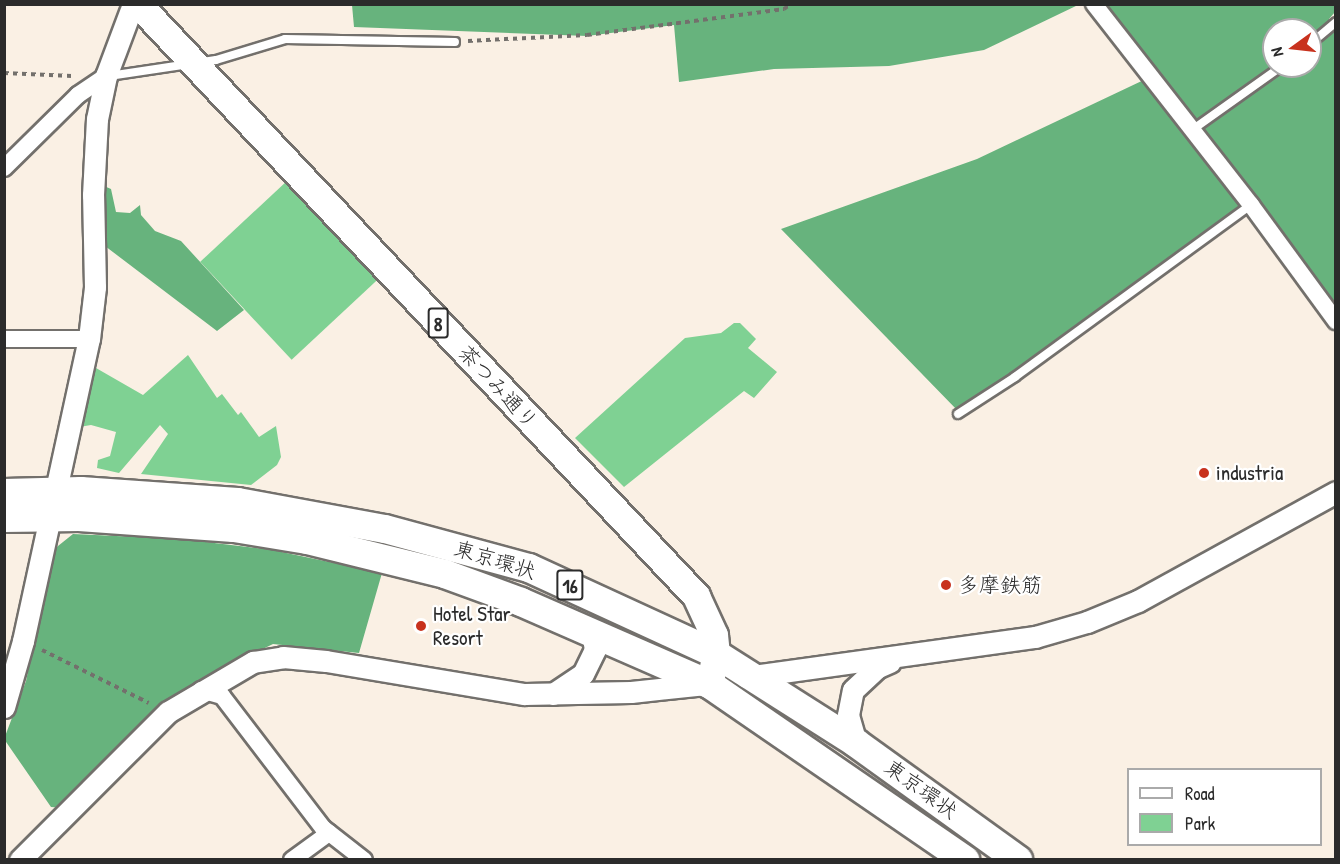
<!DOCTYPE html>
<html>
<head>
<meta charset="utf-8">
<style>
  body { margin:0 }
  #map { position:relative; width:1340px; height:864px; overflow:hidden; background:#faf0e4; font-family:"Patrick Hand","Klee One",sans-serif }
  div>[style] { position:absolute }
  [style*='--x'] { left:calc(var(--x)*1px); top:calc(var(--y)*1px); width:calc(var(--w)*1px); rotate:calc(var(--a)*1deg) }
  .green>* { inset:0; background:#7fd193; transform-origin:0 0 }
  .forest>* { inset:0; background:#67b37d }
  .path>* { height:4px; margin-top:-2px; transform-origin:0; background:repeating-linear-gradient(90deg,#73706c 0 4.5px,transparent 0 9px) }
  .roads { filter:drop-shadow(2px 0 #73706c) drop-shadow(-2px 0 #73706c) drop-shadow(0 2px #73706c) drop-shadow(0 -2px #73706c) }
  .service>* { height:8px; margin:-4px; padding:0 4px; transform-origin:4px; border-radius:4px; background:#fff }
  .minor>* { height:16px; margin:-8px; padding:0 8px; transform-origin:8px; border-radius:8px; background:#fff }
  .tertiary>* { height:21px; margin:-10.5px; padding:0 10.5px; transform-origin:10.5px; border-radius:10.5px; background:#fff }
  .primary>* { height:27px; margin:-13.5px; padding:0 13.5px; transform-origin:13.5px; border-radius:13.5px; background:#fff }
  .trunk>* { height:28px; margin:-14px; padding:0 14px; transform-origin:14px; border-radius:14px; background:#fff }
  .dots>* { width:16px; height:16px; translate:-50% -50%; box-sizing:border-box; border:3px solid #fff; border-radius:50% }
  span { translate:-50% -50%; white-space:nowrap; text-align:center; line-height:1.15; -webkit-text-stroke:4.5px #fff; paint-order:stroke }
  .shield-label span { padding:2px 4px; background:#fff; border:2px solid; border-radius:4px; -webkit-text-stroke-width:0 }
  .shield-label { font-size:20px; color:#2b2b2b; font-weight:700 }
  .street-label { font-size:21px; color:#2b2b2b }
  .poi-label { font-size:21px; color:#2b2b2b }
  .left { translate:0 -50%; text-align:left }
  .frame { position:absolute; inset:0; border:6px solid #2b2b2b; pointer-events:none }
  .legend { position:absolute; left:1127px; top:768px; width:195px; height:78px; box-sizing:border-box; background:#fff; border:2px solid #aaa; margin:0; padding:8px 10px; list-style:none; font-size:18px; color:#2b2b2b }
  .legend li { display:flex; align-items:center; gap:12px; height:30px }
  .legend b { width:30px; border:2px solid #aaa }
  .north { position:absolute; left:1262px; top:18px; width:60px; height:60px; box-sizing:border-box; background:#fff; border:2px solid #aaa; border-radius:50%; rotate:255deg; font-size:16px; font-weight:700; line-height:24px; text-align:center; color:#2b2b2b }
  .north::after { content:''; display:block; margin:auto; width:21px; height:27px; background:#c8321e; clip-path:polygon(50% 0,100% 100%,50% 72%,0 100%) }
</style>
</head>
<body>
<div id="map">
  <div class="green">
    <div style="left:288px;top:180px;width:134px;height:120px;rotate:47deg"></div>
    <div style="clip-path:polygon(734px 323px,740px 323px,756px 339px,748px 348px,777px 372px,754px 398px,744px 391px,624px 487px,575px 438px,685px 338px,721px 333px)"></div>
    <div style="clip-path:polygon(188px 355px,217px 398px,222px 394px,238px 415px,241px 412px,259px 437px,276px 426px,281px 457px,277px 465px,251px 485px,141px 474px,168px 434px,160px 425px,119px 473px,97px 468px,98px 460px,110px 456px,116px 432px,91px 425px,79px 427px,96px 368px,143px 395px)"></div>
  </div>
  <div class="forest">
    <div style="clip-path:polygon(352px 5px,352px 4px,1078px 5px,984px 50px,889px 66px,774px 69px,679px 82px,674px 25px,587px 36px,354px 27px)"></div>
    <div style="clip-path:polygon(evenodd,1092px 5px,1335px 5px,1335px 12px,1329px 19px,1336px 29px,1335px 327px,1252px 211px,958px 411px,781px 229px,977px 159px,1148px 78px,1092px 5px,1274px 30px,1310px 30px,1310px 66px,1274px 66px,1274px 30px)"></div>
    <div style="clip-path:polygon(104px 186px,111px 189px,116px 212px,130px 213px,140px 205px,141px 215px,155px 231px,181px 241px,244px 310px,217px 331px,105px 246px)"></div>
    <div style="clip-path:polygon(73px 534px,181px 539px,272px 550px,382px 573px,359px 653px,273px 644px,198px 681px,123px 746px,66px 808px,51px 807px,4px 739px,26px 681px,53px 550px)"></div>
  </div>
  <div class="path">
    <div style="--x:468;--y:41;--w:119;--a:-2.9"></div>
    <div style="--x:587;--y:35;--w:199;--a:-7.5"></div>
    <div style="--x:784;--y:9;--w:9;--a:-36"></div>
    <div style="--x:4;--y:73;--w:68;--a:2.5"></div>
    <div style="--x:42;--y:650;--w:119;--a:26.4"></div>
  </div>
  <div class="roads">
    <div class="service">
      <div style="--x:1310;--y:44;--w:34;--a:-40"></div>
      <div style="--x:109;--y:76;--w:108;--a:-8.5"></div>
      <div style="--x:216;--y:60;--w:72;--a:-16.9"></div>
      <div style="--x:285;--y:39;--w:170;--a:1"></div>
      <div style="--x:1192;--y:130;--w:110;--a:-35.4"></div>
      <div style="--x:958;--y:414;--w:68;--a:-33"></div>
      <div style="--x:1015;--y:377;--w:292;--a:-36.1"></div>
    </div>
    <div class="minor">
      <div style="--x:1094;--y:4;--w:255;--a:52"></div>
      <div style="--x:1251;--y:205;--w:144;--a:53.8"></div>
      <div style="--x:4;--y:168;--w:104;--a:-44.6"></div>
      <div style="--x:78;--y:95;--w:34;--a:-34"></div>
      <div style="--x:4;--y:339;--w:85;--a:0"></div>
      <div style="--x:201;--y:690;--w:22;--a:16"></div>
      <div style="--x:222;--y:696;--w:166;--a:52.6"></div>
      <div style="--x:323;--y:828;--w:52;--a:38"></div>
      <div style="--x:292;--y:860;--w:46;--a:-36.1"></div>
    </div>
    <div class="tertiary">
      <div style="--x:746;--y:677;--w:292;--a:-7.9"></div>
      <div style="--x:1035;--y:637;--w:54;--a:-16.1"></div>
      <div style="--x:1087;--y:622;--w:55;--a:-22.4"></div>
      <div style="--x:1138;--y:601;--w:226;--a:-28.8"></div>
      <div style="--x:553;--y:694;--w:36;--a:-34"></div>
      <div style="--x:583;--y:674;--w:28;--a:-64"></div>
      <div style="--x:595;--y:649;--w:16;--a:-101"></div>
      <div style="--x:4;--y:707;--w:69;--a:-73.9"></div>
      <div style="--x:23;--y:641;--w:309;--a:-77.7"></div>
      <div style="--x:89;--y:339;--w:52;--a:-83.4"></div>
      <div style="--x:95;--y:287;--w:92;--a:-91.2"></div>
      <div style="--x:93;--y:195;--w:76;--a:-87"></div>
      <div style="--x:97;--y:119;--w:44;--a:-78.2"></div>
      <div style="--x:106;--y:76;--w:77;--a:-69.4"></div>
      <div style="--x:856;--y:743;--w:29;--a:-106"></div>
      <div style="--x:848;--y:715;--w:25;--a:-79"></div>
      <div style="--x:853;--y:690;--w:34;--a:-43"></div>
      <div style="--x:878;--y:667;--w:13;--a:-23"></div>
      <div style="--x:20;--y:860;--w:209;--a:-45"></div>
      <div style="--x:168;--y:712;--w:99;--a:-30.5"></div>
      <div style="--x:253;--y:662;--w:30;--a:-9"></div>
      <div style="--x:283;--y:657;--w:43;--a:5.3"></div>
      <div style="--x:326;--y:661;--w:201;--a:9.5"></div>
      <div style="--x:524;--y:694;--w:107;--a:-1.1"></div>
      <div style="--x:631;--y:692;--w:75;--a:-6.1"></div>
    </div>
    <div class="primary">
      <div style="--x:138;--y:4;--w:814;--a:46.69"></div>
      <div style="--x:696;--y:596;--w:43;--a:65.2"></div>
      <div style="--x:714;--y:635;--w:19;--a:84"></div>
      <div style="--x:716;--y:654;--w:31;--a:103"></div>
    </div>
    <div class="trunk">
      <div style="--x:4;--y:493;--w:77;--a:-1.5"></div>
      <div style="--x:81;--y:491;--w:157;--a:4"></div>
      <div style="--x:238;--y:502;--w:149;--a:10.4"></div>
      <div style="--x:385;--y:529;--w:149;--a:15.2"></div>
      <div style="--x:529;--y:568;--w:206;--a:24.7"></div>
      <div style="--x:716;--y:654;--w:166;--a:32.4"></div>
      <div style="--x:856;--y:743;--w:200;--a:35.8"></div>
      <div style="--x:4;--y:518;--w:75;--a:-0.8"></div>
      <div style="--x:79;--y:517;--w:155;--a:4.1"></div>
      <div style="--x:234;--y:528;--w:74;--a:9.3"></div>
      <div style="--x:307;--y:540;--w:142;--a:13.8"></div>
      <div style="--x:445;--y:574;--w:81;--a:20.2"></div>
      <div style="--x:521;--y:602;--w:205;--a:23.6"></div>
      <div style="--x:709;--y:684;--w:311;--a:34.5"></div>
    </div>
  </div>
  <div class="dots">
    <div style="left:1204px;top:473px;background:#c8321e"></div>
    <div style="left:946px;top:585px;background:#c8321e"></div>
    <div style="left:421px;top:626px;background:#c8321e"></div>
  </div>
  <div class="shield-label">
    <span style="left:438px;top:323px">8</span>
    <span style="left:570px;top:585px">16</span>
  </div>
  <div class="street-label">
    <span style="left:498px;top:387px;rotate:47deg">茶つみ通り</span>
    <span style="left:495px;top:560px;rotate:17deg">東京環状</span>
    <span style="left:921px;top:789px;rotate:36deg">東京環状</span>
  </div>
  <div class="poi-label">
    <span class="left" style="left:1216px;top:473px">industria</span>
    <span class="left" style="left:958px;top:585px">多摩鉄筋</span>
    <span class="left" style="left:433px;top:626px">Hotel Star<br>Resort</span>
  </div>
  <div class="frame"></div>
  <ul class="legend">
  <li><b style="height:8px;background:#fff"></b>Road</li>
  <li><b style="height:16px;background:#7fd193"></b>Park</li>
  </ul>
  <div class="north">N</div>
</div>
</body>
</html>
